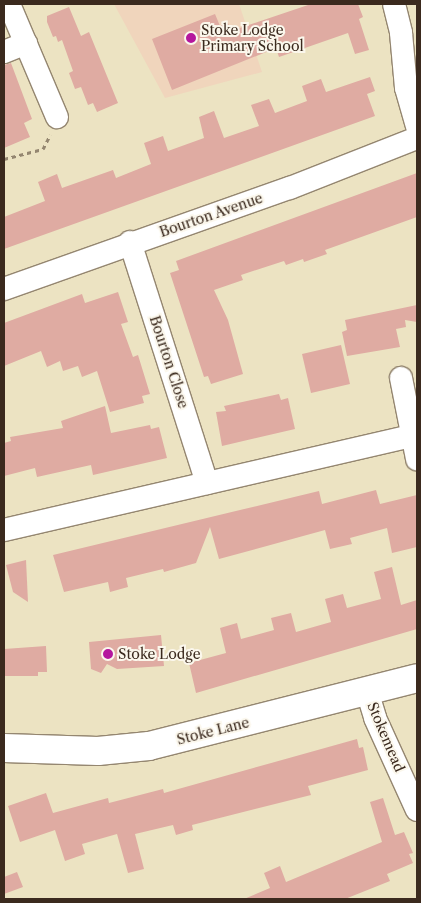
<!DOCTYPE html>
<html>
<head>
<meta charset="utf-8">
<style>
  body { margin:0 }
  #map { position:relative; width:421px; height:903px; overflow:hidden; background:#ece3c2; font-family:"Libre Caslon Text",serif }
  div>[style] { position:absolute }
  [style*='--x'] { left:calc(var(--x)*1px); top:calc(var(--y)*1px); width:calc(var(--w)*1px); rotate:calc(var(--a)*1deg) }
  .built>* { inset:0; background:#f0d5bc }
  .building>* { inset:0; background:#dfaba2; transform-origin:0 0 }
  .path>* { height:3px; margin-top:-1.5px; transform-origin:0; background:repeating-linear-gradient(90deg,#948670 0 4px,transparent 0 8px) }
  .roads { filter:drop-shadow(1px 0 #948670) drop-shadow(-1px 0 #948670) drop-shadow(0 1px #948670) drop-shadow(0 -1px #948670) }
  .minor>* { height:22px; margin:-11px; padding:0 11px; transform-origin:11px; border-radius:11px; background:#fff }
  .tertiary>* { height:28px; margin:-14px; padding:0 14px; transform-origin:14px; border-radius:14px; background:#fff }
  .dots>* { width:14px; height:14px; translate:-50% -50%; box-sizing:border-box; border:2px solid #fbf7ec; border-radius:50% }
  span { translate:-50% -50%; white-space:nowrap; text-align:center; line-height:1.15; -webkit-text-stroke:4px #fbf7ec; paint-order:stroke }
  .poi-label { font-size:14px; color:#3b2a1e }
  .left { translate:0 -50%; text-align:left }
  .street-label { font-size:14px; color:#3b2a1e }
  .frame { position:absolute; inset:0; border:5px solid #3b2a1e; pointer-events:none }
</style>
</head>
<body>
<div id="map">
  <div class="built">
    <div style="clip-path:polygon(114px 4px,239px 4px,262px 72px,165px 98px)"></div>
  </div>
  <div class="building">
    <div style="clip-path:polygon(311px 4px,358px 4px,363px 17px,359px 19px,369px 50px,355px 54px,348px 33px,279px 57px,276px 48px,172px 90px,152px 39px,215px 14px,220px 26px,228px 23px,231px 31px)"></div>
    <div style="clip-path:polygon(69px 7px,81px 36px,89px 32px,118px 103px,97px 112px,93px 103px,88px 105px,81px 87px,75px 89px,69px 73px,73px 71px,62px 40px,58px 42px,56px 36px,53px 37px,47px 22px,47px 16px)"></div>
    <div style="clip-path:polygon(11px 63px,32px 119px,24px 123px,30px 137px,4px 148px,4px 65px)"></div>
    <div style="clip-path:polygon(370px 77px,375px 91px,367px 94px,375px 116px,4px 249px,4px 217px,45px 201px,38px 182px,57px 174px,62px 188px,113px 170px,116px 178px,151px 164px,144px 143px,163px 136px,168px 151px,204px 138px,199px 117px,214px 111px,224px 138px,259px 126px,251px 105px,269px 99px,275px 113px,307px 101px,302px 86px,321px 79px,326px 92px)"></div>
    <div style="clip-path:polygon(417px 173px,417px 217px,325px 250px,327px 254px,304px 262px,303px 259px,286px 265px,284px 261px,241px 275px,243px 280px,214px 290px,228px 320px,243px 374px,211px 384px,208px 376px,204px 377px,170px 273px,179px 270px,176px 261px)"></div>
    <div style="clip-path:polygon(118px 292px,128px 322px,121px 324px,133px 357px,138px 355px,150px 394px,142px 396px,144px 403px,110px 412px,97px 371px,82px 377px,78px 366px,63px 371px,60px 361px,47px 367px,41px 351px,4px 366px,4px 323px,82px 294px,85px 303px)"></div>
    <div style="clip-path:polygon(417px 305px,417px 322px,405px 320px,406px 327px,396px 329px,400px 347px,347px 356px,342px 332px,347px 330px,345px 320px)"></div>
    <div style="left:341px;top:345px;width:40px;height:40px;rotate:77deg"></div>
    <div style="clip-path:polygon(279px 394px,281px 400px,288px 398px,295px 429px,222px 446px,216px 412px,226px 411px,224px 406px)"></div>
    <div style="clip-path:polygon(105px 406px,111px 433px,150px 425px,151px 429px,159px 427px,167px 458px,93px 475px,91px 465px,37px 477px,35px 468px,4px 476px,4px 443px,11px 441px,10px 437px,63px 428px,61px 421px)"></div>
    <div style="clip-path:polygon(376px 490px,380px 504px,417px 495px,417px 547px,392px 553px,387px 528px,350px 538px,352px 544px,330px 549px,325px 530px,219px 559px,210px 527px,196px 563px,164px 572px,163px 569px,126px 578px,128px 587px,110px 592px,108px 582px,64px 592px,53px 555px,319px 491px,322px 504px)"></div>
    <div style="clip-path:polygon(26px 560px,28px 602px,13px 592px,6px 565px)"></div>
    <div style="clip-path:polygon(392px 567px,401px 605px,417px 600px,417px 629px,196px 693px,189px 663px,226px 653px,220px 628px,237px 623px,241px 639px,274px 630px,271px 618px,291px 613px,296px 632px,331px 622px,325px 599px,343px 594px,347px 608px,381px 599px,374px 572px)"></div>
    <div style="clip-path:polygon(161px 635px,164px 666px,117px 669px,107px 664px,101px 673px,91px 669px,89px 642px)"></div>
    <div style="clip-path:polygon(46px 646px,47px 672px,38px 672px,38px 676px,4px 676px,4px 649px)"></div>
    <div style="clip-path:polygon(357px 739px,359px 748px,363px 747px,368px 770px,308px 786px,311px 795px,192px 825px,193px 830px,176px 835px,173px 825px,135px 834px,144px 869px,128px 873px,117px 834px,82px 844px,85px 854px,65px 861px,55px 830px,20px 842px,8px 806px,46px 793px,53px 813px,108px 798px,109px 803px,163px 789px,164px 793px)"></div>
    <div style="clip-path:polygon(383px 798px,395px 835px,404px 832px,413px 853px,409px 854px,413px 863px,387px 874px,390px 881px,345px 899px,244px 899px,270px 888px,264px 873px,280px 866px,286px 882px,382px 842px,370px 802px)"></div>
    <div style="clip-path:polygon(17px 872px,23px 887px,4px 894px,4px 877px)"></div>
  </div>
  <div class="path">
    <div style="--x:4;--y:159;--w:40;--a:-14.4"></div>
    <div style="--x:43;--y:149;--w:16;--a:-63"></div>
  </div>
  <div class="roads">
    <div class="minor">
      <div style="--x:9;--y:4;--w:123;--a:67"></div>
      <div style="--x:394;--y:4;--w:30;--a:76"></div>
      <div style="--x:401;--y:33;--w:55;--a:84.8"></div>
      <div style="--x:406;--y:88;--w:40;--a:74"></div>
      <div style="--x:4;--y:52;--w:24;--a:-22"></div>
      <div style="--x:130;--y:242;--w:253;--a:72.3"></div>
      <div style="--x:4;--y:289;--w:303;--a:-19.5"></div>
      <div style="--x:290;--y:188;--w:136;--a:-21.5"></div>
      <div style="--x:401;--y:378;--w:83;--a:78.8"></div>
      <div style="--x:4;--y:530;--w:418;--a:-13"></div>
      <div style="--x:367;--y:691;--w:28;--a:73"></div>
      <div style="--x:375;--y:718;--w:101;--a:65.5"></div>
    </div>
    <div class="tertiary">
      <div style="--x:4;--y:748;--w:94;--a:1.8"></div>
      <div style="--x:98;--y:751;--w:51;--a:-5.6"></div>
      <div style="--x:149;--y:746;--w:276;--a:-14.2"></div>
    </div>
  </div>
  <div class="dots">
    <div style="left:191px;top:38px;background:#b5179e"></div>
    <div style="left:108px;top:654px;background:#b5179e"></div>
  </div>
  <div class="poi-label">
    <span class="left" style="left:201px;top:38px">Stoke Lodge<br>Primary School</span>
    <span class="left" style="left:118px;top:654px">Stoke Lodge</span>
  </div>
  <div class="street-label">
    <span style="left:211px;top:215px;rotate:-19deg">Bourton Avenue</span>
    <span style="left:169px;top:362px;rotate:72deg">Bourton Close</span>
    <span style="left:213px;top:731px;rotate:-14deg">Stoke Lane</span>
    <span style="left:386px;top:737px;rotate:67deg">Stokemead</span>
  </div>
  <div class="frame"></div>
</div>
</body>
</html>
